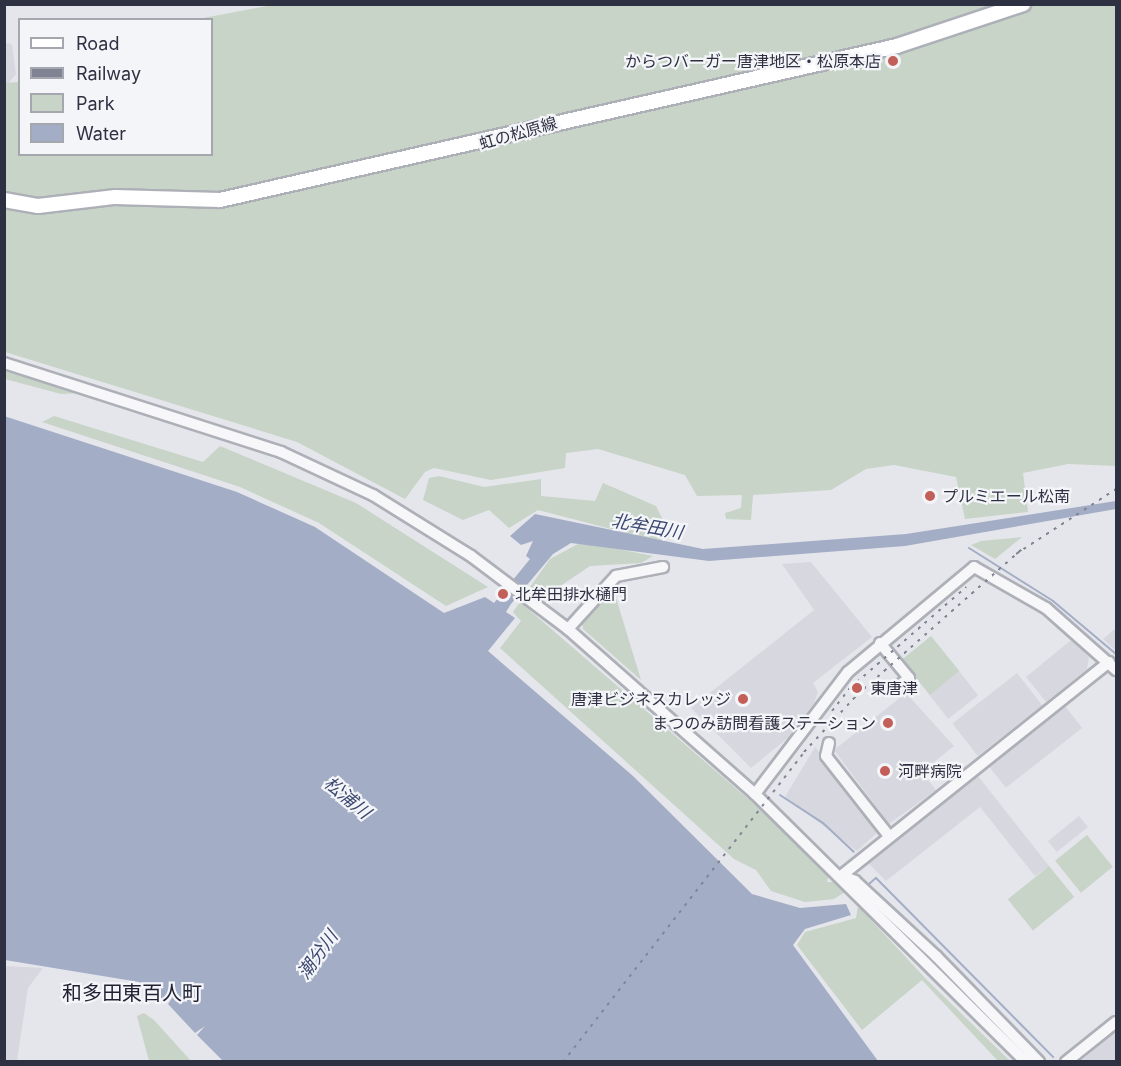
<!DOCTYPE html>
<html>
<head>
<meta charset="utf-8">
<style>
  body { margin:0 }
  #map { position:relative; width:1121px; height:1066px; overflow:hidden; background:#e5e6eb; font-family:Inter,"Noto Sans JP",sans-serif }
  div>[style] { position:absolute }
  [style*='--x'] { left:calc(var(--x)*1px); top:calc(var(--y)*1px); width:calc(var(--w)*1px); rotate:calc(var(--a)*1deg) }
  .built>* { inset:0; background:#d7d8df; transform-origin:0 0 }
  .green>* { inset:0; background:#c7d4c7; transform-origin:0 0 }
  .water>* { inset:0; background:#a4adc6 }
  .stream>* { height:2px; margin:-1px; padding:0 1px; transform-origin:1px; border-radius:1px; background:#a4adc6 }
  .roads { filter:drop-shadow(2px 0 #aeb0b8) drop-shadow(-2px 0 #aeb0b8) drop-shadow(0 2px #aeb0b8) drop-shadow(0 -2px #aeb0b8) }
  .minor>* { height:10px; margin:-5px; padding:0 5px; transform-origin:5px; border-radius:5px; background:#f7f7f9 }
  .major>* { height:14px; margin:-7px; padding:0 7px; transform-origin:7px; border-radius:7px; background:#fff }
  .rail>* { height:2px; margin-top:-1px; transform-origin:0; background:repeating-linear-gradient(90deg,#808393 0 3px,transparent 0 9px) }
  .dots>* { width:16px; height:16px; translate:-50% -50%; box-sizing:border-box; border:3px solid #f4f5f8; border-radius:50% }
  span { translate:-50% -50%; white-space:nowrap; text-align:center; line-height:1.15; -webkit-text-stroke:4.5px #f4f5f8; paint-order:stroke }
  .poi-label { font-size:16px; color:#2e3142 }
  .right { translate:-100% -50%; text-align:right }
  .left { translate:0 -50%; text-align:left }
  .street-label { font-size:16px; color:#2e3142 }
  .water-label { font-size:18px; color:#3c4871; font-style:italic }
  .quarter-label { font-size:20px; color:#202233 }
  .frame { position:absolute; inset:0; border:6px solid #2e3142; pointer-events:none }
  .legend { position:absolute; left:18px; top:18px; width:195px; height:138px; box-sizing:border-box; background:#f4f5f8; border:2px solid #a5a7af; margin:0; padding:8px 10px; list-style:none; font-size:18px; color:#2e3142 }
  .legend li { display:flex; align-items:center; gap:12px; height:30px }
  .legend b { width:30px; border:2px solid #a5a7af }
</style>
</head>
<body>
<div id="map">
  <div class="built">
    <div style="clip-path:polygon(4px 36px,5px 43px,12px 44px,16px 74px,5px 87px)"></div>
    <div style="clip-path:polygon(811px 562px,872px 637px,813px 683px,818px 692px,814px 703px,789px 737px,751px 768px,691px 708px,814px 610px,782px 564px)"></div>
    <div style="clip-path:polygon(1116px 628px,1116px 651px,1103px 639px)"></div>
    <div style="clip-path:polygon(1071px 640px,1089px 657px,1087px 669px,1046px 702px,1026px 677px)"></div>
    <div style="left:959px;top:671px;width:31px;height:38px;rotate:52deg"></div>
    <div style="left:1017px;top:673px;width:41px;height:82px;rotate:52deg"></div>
    <div style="clip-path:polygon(906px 693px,954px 746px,922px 772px,936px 790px,889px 824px,834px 750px)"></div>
    <div style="left:1065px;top:706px;width:28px;height:97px;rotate:52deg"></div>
    <div style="clip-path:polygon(815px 747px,880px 830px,857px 851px,785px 797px)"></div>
    <div style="clip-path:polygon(978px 776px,1049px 866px,1035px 876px,980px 807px,886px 881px,867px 862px)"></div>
    <div style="left:1079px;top:816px;width:14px;height:40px;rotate:51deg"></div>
    <div style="clip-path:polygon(4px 966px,43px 968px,28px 988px,17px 1061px,5px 1061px)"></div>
    <div style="clip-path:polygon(1116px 1031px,1116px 1061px,1081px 1061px)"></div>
  </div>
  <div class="green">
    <div style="clip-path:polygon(272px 5px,1116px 5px,1116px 466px,1068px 464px,1023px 473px,1028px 512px,965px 519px,956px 477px,894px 465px,866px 469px,831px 490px,753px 495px,751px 520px,726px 519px,725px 513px,741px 508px,742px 495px,697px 496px,685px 475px,598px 449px,566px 453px,565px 468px,491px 480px,434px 468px,425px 472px,405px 499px,297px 442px,5px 352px,4px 83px,19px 82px,20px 154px,212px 154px,212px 20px,198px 19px)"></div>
    <div style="clip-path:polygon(4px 371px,83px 393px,61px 394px,5px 379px)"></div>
    <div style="clip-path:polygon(54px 416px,203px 462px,220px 446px,356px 503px,488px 587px,446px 606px,319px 523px,240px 487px,42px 422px)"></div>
    <div style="clip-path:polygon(439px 476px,484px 487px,541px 479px,541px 496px,595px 501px,603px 483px,656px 506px,663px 520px,661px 542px,538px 510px,509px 528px,489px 510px,463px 520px,423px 500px,429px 478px)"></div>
    <div style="clip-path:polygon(1022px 537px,995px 559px,971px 545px,981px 541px)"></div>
    <div style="clip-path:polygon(578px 544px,593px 544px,653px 556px,641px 563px,590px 566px,544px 597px,530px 587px,550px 559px)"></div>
    <div style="clip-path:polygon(613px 588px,641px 680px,583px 629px,582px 621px)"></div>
    <div style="clip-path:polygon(520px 602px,754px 804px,829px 874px,827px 882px,836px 882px,845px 892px,834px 899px,805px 902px,771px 891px,756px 870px,734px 859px,500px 648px,521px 621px,513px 612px)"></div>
    <div style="left:931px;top:636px;width:45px;height:38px;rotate:51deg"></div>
    <div style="left:1087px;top:835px;width:41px;height:41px;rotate:51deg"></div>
    <div style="left:1049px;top:866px;width:40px;height:53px;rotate:51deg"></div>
    <div style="clip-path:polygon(858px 906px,927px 980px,1010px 1061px,998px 1061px,922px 980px,862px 1030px,797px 945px,805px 932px,856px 918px)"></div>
    <div style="clip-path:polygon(144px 1013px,154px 1020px,191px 1061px,149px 1061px,137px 1016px)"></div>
  </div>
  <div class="water">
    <div style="clip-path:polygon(4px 416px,237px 492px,315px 527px,444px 613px,485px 597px,494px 603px,530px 559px,526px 556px,533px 541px,521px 545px,510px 536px,535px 514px,703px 549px,906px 534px,1116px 501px,1116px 509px,905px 546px,709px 561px,571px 543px,553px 554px,511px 604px,506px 612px,515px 618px,488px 651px,633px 776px,752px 894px,800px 908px,846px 904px,851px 915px,805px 929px,793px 945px,878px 1061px,223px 1061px,197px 1035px,205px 1026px,195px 1033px,168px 1004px,174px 995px,166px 1002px,139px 982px,5px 960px)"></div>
  </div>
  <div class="stream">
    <div style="--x:969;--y:548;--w:99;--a:32.2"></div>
    <div style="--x:1053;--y:601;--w:82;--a:40.1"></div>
    <div style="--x:780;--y:795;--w:51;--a:33.1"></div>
    <div style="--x:823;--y:823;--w:42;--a:43.1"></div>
    <div style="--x:869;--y:884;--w:9;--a:-41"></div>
    <div style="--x:876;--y:878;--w:252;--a:45.3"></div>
  </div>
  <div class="roads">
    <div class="minor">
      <div style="--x:4;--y:363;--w:291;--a:17.8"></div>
      <div style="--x:281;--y:452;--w:102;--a:25.1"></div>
      <div style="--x:373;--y:495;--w:115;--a:31.9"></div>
      <div style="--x:471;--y:556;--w:121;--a:37"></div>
      <div style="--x:568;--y:629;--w:249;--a:41.4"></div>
      <div style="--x:755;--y:794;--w:381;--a:44.7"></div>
      <div style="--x:568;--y:629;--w:72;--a:-47.8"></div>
      <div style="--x:616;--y:576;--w:48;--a:-10.8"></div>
      <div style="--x:880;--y:643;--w:45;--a:50.4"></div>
      <div style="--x:909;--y:678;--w:19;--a:141"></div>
      <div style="--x:829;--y:743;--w:13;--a:103"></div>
      <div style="--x:826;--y:756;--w:102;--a:51.8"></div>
      <div style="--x:755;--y:794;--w:153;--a:-52.7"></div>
      <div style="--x:848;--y:672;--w:164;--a:-39.8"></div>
      <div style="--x:974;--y:567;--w:83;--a:29.7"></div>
      <div style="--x:1046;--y:608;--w:94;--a:41.5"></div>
      <div style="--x:841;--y:876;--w:343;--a:-38.6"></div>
      <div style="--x:842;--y:876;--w:14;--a:21"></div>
      <div style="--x:855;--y:881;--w:110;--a:42.8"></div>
      <div style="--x:936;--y:956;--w:148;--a:45.8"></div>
      <div style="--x:1066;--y:1062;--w:64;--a:-38.7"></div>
    </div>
    <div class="major">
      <div style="--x:4;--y:200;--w:35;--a:10"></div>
      <div style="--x:38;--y:206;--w:78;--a:-6.7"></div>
      <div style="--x:115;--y:197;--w:105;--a:1.6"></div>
      <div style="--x:220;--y:200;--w:694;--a:-12.82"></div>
      <div style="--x:897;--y:46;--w:133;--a:-18.4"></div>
    </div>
  </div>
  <div class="rail">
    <div style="--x:1016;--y:554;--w:119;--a:-33"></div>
    <div style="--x:832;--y:711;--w:29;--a:-52"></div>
    <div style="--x:850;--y:688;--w:154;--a:-41"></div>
    <div style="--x:563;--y:1062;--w:393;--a:-52.1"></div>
    <div style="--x:804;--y:752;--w:78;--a:-47.1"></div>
    <div style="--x:857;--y:695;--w:220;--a:-41.5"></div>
  </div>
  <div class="dots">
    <div style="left:893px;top:61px;background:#c15f58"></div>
    <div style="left:930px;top:496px;background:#c15f58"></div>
    <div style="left:503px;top:594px;background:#c15f58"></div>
    <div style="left:857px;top:688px;background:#c15f58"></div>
    <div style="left:743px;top:699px;background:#c15f58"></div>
    <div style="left:888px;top:723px;background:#c15f58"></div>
    <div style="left:885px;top:771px;background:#c15f58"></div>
  </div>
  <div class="poi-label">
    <span class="right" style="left:881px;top:61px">からつバーガー唐津地区・松原本店</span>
    <span class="left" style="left:942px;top:496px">プルミエール松南</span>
    <span class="left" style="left:515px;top:594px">北牟田排水樋門</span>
    <span class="left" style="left:870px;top:688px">東唐津</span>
    <span class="right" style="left:731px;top:699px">唐津ビジネスカレッジ</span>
    <span class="right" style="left:876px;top:723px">まつのみ訪問看護ステーション</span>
    <span class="left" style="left:898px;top:771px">河畔病院</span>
  </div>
  <div class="street-label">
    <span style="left:518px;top:133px;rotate:-16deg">虹の松原線</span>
  </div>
  <div class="water-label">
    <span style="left:647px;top:527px;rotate:10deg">北牟田川</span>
    <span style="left:347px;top:798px;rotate:40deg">松浦川</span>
    <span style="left:318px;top:955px;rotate:-54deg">潮分川</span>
  </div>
  <div class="quarter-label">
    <span style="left:132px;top:993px">和多田東百人町</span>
  </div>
  <div class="frame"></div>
  <ul class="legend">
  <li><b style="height:8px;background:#fff"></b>Road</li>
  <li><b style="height:8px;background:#808393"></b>Railway</li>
  <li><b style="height:16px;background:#c7d4c7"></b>Park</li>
  <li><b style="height:16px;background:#a4adc6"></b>Water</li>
  </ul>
</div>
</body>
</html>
